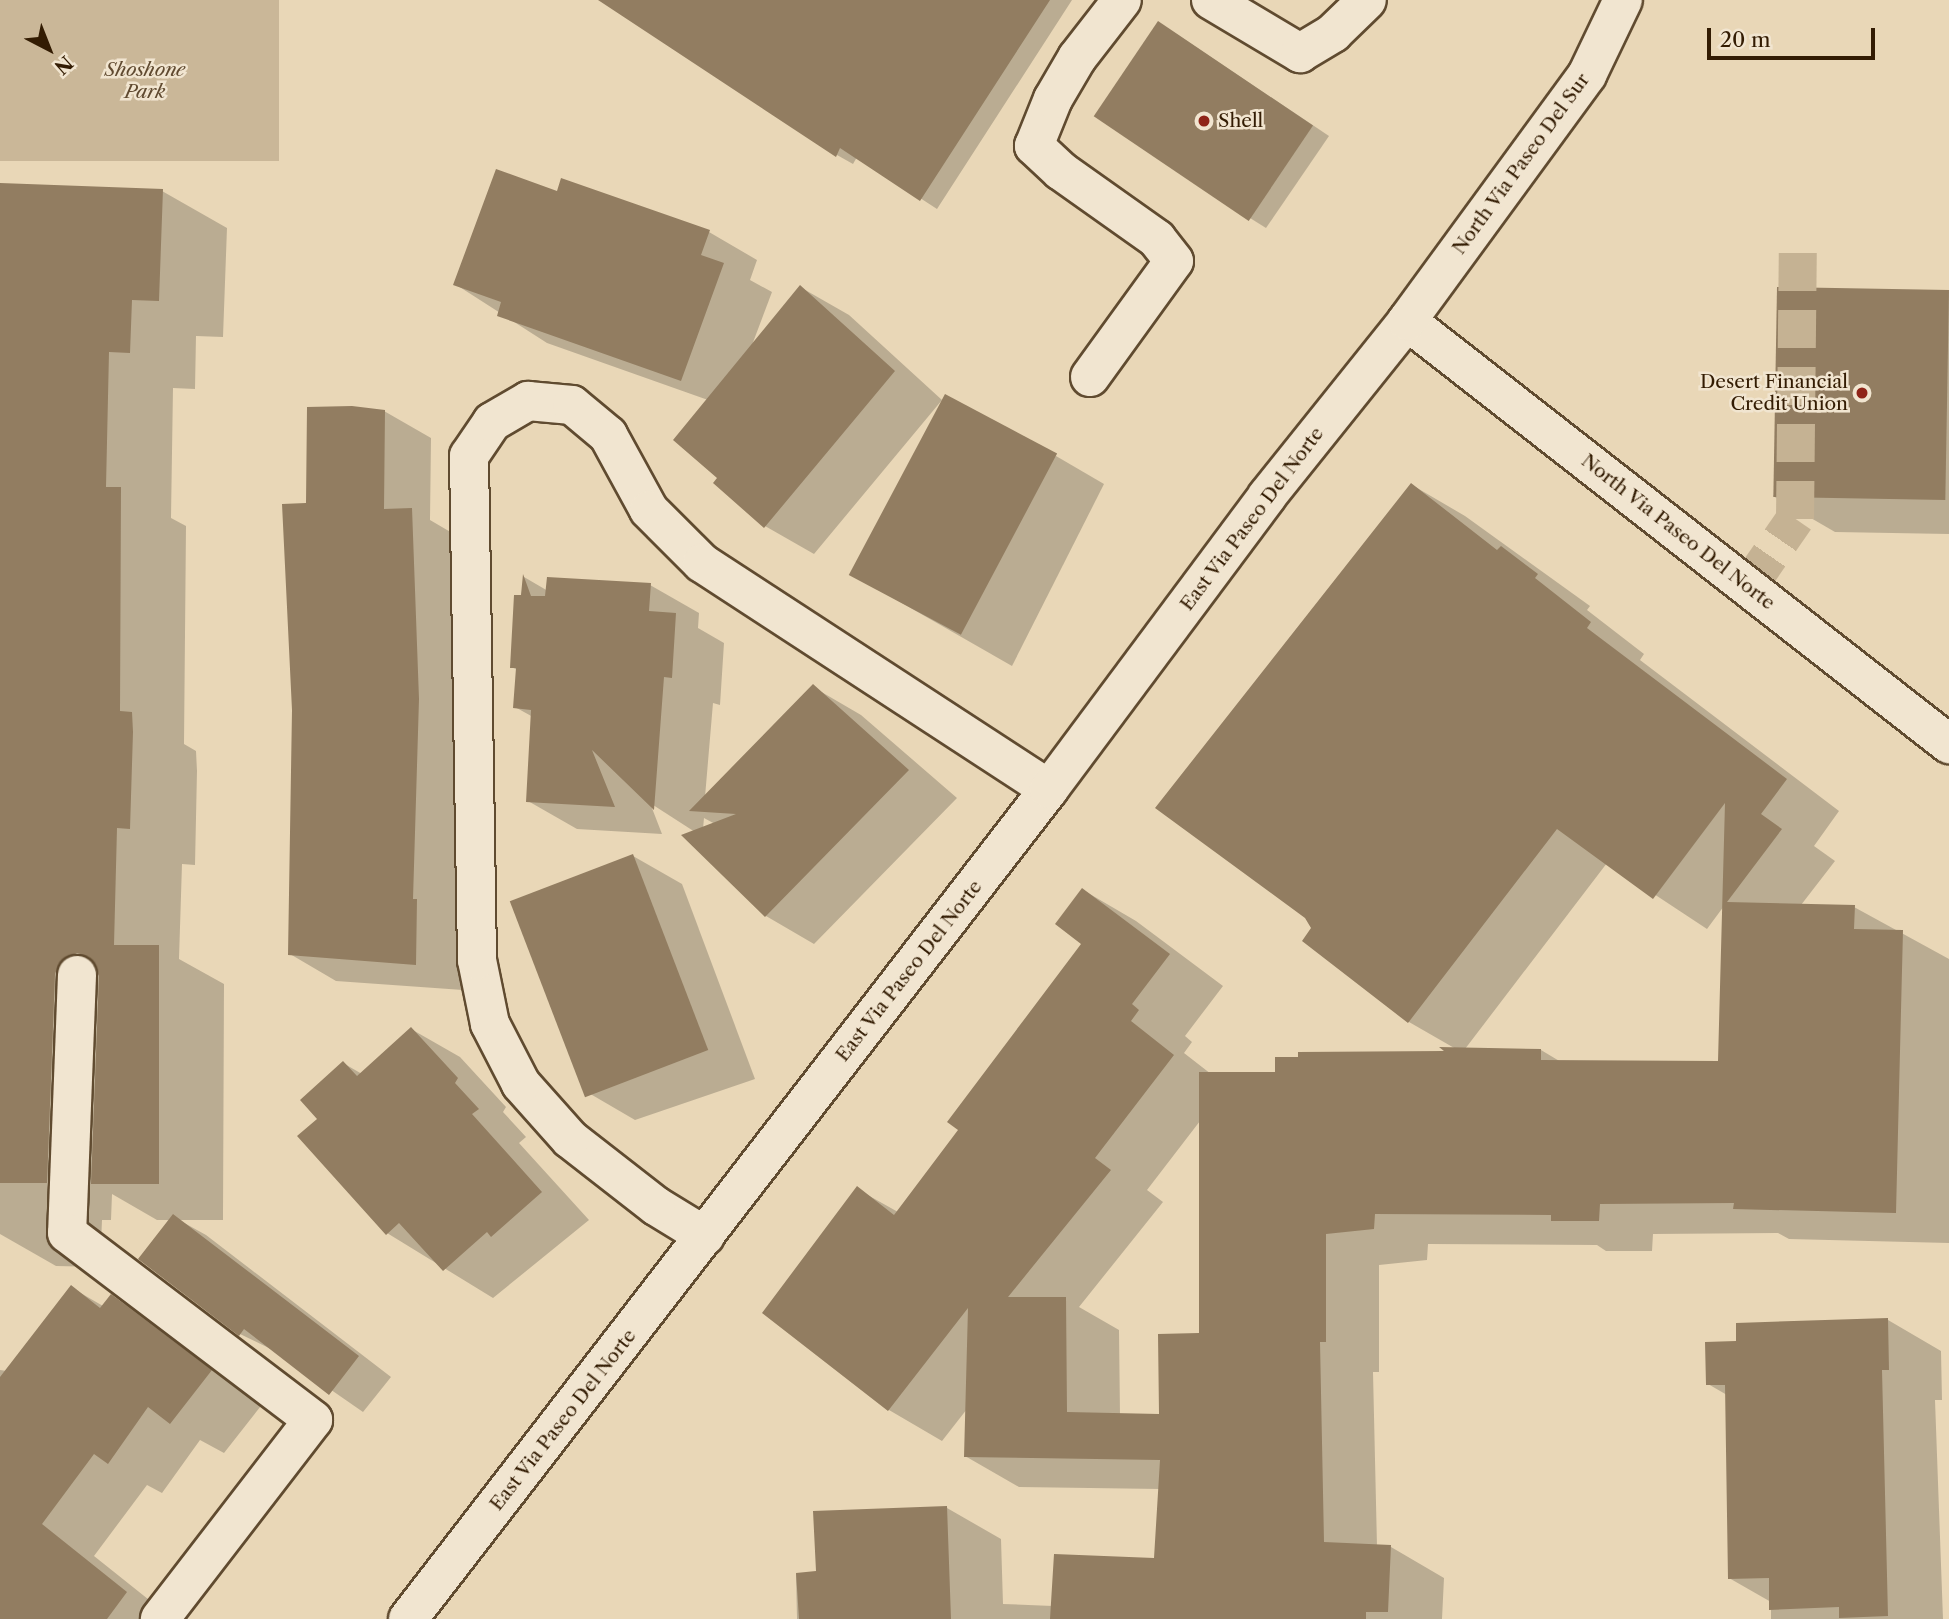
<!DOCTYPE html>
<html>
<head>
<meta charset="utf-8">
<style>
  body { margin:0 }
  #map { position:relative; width:1949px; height:1619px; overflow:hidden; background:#e9d7b7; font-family:"Libre Caslon Text",serif }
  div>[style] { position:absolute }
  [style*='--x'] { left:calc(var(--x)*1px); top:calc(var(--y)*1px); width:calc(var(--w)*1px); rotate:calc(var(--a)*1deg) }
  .green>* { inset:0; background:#cab798; transform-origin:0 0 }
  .shadow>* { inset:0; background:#0003 }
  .building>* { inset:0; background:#927d61; transform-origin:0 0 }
  .minor-tunnel>* { height:38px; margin-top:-19px; transform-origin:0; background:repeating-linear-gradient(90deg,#c5b293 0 38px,transparent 0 57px) }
  .roads { filter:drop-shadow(2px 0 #604b30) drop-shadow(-2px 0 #604b30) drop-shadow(0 2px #604b30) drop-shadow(0 -2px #604b30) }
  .minor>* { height:38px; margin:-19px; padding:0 19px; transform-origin:19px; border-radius:19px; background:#f1e5d0 }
  .dots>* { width:19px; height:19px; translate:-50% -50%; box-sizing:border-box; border:4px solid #f1e5d0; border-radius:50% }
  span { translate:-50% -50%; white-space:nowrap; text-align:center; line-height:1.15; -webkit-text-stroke:5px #f1e5d0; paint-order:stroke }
  .park-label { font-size:19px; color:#604a30; font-style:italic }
  .poi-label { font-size:19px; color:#331c03 }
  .left { translate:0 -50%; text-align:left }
  .right { translate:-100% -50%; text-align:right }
  .street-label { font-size:19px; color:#331c03 }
  .north { position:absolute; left:14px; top:14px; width:70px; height:70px; -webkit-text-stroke:5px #f1e5d0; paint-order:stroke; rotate:138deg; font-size:19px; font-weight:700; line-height:28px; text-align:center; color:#331c03 }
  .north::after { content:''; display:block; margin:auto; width:24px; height:32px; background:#331c03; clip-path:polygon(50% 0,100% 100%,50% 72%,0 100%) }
  .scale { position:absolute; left:1707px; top:28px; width:168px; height:32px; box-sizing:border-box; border:4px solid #331c03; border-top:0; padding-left:9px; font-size:21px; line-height:24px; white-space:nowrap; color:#331c03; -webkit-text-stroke:5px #f1e5d0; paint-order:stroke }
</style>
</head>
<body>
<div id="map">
  <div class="green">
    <div style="left:0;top:0;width:279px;height:161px"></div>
  </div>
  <div class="shadow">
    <div style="clip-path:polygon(601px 0,1072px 0,937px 209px,857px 157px,853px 164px,837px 155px)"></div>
    <div style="clip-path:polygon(1175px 33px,1329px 136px,1266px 228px,1250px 218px)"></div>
    <div style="clip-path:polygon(0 185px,162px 191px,227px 228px,223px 337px,196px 336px,195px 389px,173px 388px,171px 518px,186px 526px,184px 744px,196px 751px,197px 771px,195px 865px,182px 864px,179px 959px,224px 984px,223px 1220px,179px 1220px,206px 1235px,391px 1377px,363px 1412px,275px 1351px,240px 1334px,170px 1220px,157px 1220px,112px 1194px,111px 1220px,102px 1220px,100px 1267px,56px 1266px,0 1234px)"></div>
    <div style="clip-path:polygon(558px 193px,709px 232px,757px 260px,750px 280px,772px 292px,752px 345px,800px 287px,849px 315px,942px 400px,814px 554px,765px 526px,720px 478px,708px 400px,547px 343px,455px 284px)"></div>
    <div style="clip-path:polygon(1949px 291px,1949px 534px,1835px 532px,1773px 496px)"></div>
    <div style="clip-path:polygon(384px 411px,431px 438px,430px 520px,459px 537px,463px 990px,336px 981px,290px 954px,307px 505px)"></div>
    <div style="clip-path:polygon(1056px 456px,1104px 484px,1012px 666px,853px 575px)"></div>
    <div style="clip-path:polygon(evenodd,1412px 485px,1465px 516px,1590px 606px,1587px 610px,1644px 654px,1640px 660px,1839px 811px,1814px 846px,1835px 861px,1801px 905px,1854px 907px,1949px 959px,1949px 1243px,1789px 1239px,1778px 1233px,1653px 1234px,1652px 1251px,1606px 1251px,1597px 1245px,1428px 1244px,1427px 1260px,1379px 1265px,1379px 1372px,1373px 1372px,1377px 1546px,1391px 1547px,1444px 1578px,1442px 1619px,797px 1619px,796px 1574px,817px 1573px,947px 1508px,1001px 1539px,1003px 1604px,1053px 1606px,1155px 1560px,1160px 1489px,1019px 1487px,965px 1456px,967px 1409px,942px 1441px,889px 1410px,765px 1312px,857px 1189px,898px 1212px,961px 1130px,1084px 944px,1083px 890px,1136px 921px,1223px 986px,1185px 1036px,1192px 1042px,1184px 1053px,1211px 1074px,1276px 1074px,1456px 1049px,1409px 1022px,1314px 928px,1412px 485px,1607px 863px,1707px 929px,1724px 906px,1719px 1062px,1561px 1062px,1541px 1050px,1465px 1049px,1607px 863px,1412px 485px,1200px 1121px,1200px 1335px,1161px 1416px,1120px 1415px,1119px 1330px,1079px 1307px,1163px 1202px,1147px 1190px,1200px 1121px)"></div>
    <div style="clip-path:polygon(evenodd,524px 577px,548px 591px,650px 585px,699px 613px,698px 628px,724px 643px,720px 705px,713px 703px,705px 797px,813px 687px,861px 715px,957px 798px,814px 944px,766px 916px,684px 836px,695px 832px,650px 803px,662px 834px,577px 829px,528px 801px,533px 717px,515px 707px,518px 670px,511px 667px,524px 577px,704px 818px,715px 824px,703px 829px,704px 818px)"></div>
    <div style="clip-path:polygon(633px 856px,682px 884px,755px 1079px,635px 1120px,587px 1092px)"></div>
    <div style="clip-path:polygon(411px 1029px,460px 1057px,506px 1107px,503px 1112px,526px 1137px,519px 1143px,589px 1220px,493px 1298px,387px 1233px,319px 1119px,343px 1063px,362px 1074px)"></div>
    <div style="clip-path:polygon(72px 1288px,103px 1306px,111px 1296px,164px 1327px,264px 1402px,224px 1453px,200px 1440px,162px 1493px,147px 1485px,94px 1556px,173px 1619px,0 1619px,0 1370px,7px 1371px)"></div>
    <div style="clip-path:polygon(1888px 1320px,1941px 1351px,1942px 1400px,1935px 1400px,1943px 1619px,1771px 1619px,1771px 1602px,1729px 1578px,1727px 1395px,1708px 1384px,1738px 1343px)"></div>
  </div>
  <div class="building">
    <div style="clip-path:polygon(598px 0,1050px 0,920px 201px,840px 148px,836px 157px)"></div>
    <div style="left:1158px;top:21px;width:187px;height:115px;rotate:34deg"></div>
    <div style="clip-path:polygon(496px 169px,557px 191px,561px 178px,710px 230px,701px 255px,724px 263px,681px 381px,497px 316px,501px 302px,453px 285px)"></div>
    <div style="clip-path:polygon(0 183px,163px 189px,159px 301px,132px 300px,130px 353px,109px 352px,106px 487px,121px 487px,120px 711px,132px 712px,133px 732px,130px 829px,117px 828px,114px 945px,159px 945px,159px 1184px,91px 1184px,99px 976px,89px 957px,77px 953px,59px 963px,55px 974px,47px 1183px,0 1183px)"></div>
    <div style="clip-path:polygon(800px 285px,895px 371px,764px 528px,713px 483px,717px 478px,673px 440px)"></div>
    <div style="left:1777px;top:287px;width:172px;height:210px;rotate:1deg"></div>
    <div style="left:945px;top:394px;width:127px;height:205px;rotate:28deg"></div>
    <div style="clip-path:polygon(352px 406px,385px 410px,384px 509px,412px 508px,419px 699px,413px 899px,417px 899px,416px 965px,288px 955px,292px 710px,282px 504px,306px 503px,307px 407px)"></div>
    <div style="clip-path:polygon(1411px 483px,1497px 550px,1501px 546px,1538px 574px,1535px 578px,1591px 622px,1587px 628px,1787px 779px,1761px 814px,1782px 829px,1727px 902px,1855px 905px,1854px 929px,1903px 930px,1896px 1213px,1733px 1209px,1734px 1203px,1600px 1204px,1599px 1221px,1551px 1221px,1551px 1215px,1375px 1214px,1374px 1229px,1326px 1234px,1326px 1342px,1320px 1342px,1324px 1542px,1391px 1545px,1388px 1612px,1366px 1612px,1366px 1619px,1050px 1619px,1054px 1554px,1154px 1558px,1160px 1460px,964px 1457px,968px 1308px,888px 1411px,762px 1313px,857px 1186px,894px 1215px,958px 1130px,947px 1122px,1081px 944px,1055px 924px,1082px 888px,1170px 954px,1132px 1004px,1139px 1010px,1131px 1021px,1174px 1055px,1095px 1158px,1111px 1170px,1008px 1297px,1066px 1297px,1067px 1412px,1159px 1414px,1158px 1334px,1199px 1333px,1199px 1072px,1275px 1072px,1275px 1057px,1298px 1057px,1298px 1052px,1444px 1051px,1439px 1047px,1541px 1049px,1541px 1060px,1718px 1061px,1725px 803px,1653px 899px,1557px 829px,1408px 1023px,1302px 941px,1311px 928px,1305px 918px,1155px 808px)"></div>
    <div style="clip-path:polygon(523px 574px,531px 596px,545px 596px,547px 577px,651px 583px,649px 611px,676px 613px,672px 678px,664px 677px,654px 810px,592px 750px,615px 807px,526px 802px,531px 710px,513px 708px,516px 668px,510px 668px,514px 595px,521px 595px)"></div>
    <div style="clip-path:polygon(813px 684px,909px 770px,765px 917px,681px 835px,736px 814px,689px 811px)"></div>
    <div style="left:633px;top:854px;width:210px;height:132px;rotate:69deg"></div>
    <div style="clip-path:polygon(411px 1027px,458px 1078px,455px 1083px,479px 1109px,472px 1114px,542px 1192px,491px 1237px,487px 1232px,443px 1271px,399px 1223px,386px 1235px,297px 1136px,317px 1119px,300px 1100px,343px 1061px,357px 1076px)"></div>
    <div style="clip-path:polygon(173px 1214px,359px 1356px,329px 1395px,244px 1329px,239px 1336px,138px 1259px)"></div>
    <div style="clip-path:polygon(71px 1285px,100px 1308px,111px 1294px,212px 1370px,170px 1424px,148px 1407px,108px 1464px,94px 1454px,42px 1524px,127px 1592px,107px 1619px,0 1619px,0 1377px)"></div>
    <div style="clip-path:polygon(1888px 1318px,1889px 1370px,1882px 1370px,1888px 1616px,1839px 1618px,1839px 1607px,1769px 1610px,1769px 1578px,1728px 1579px,1725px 1385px,1706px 1385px,1705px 1342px,1736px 1341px,1736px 1323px)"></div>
    <div style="clip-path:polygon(947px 1506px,951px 1619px,799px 1619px,796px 1573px,816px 1571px,813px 1511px)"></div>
  </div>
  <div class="minor-tunnel">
    <div style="--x:1748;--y:587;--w:83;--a:-55.3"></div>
    <div style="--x:1795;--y:519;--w:284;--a:-89.4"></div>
  </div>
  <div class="roads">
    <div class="minor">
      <div style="--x:1211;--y:0;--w:104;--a:30.8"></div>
      <div style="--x:1300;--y:53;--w:39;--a:-31"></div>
      <div style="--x:1333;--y:33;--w:47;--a:-44.1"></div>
      <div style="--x:1407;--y:321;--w:688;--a:37.97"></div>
      <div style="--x:1090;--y:377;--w:143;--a:-54.1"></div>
      <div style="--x:1174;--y:261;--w:28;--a:-128"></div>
      <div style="--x:1157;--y:239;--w:118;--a:-144.7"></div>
      <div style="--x:1061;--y:171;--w:37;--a:-137"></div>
      <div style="--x:1034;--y:146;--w:51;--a:-68"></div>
      <div style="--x:1053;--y:99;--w:48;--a:-59.7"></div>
      <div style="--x:1077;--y:58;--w:73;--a:-52.2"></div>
      <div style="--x:77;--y:975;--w:258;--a:92.2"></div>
      <div style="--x:67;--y:1233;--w:309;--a:37.2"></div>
      <div style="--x:313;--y:1420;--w:251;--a:127.6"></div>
      <div style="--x:705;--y:1236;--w:57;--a:-148.5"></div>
      <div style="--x:656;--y:1206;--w:109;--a:-142.1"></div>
      <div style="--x:570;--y:1139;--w:74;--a:-131.7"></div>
      <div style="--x:521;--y:1084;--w:68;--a:-117.3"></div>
      <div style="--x:490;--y:1024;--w:65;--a:-101.5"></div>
      <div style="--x:477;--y:960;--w:504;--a:-90.91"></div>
      <div style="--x:469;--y:456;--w:41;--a:-55.9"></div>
      <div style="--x:492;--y:422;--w:42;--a:-30.3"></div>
      <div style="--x:528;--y:401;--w:44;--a:5.2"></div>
      <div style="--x:572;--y:405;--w:47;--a:39.8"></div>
      <div style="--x:608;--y:435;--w:85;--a:61.3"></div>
      <div style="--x:649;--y:510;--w:75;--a:45"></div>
      <div style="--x:702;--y:563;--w:414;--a:33.1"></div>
      <div style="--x:408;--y:1619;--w:1049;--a:-52.32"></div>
      <div style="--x:1049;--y:789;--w:365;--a:-53.3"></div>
      <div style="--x:1267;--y:496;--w:224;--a:-51.3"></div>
      <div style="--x:1407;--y:321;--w:305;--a:-53.8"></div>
      <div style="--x:1587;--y:75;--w:83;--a:-64.4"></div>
    </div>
  </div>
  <div class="dots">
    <div style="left:1204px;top:121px;background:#8f2418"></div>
    <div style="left:1862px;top:393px;background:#8f2418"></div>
  </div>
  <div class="park-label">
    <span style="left:145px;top:81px">Shoshone<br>Park</span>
  </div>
  <div class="poi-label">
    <span class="left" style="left:1218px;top:121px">Shell</span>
    <span class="right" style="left:1848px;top:393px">Desert Financial<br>Credit Union</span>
  </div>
  <div class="street-label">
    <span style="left:1521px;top:164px;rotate:-54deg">North Via Paseo Del Sur</span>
    <span style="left:1252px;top:519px;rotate:-53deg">East Via Paseo Del Norte</span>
    <span style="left:1678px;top:532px;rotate:38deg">North Via Paseo Del Norte</span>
    <span style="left:909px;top:971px;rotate:-52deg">East Via Paseo Del Norte</span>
    <span style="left:563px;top:1420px;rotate:-52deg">East Via Paseo Del Norte</span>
  </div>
  <div class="north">N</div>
  <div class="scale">20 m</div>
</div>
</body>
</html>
